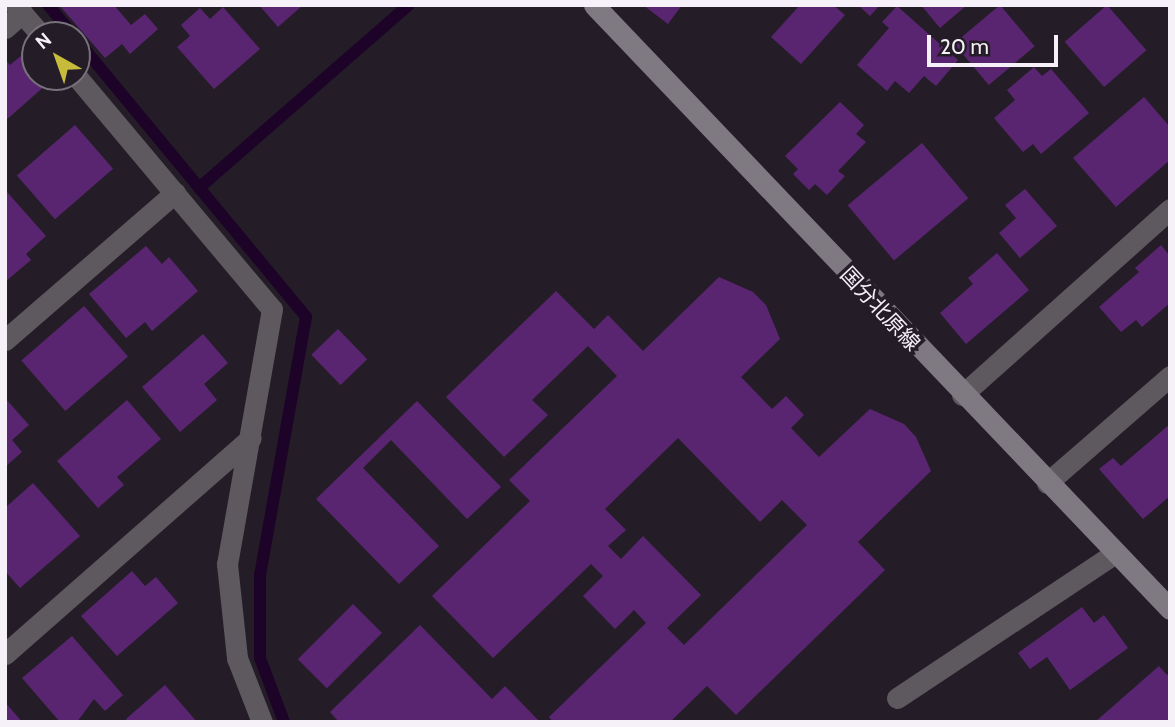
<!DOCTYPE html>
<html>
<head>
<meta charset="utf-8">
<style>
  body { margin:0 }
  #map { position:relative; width:1175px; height:727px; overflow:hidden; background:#241d28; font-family:Cabin,"Noto Sans JP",sans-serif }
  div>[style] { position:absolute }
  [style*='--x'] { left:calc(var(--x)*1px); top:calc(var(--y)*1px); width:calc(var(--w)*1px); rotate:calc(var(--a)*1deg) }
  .stream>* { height:12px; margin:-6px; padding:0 6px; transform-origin:6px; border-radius:6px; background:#1e0329 }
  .building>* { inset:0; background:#5a2570; transform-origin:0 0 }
  .street>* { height:21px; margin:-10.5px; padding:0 10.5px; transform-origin:10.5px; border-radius:10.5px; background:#5d595f }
  .secondary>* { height:21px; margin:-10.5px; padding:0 10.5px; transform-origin:10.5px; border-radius:10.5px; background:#7f7982 }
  span { translate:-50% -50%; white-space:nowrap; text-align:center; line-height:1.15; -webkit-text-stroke:7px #241d28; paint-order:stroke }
  .street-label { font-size:21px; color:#f6f1f9 }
  .frame { position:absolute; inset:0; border:7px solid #f6f1f9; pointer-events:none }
  .north { position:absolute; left:21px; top:21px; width:70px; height:70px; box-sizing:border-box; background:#241d28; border:2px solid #78727c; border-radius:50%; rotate:320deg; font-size:19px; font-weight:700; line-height:28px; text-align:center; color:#f6f1f9 }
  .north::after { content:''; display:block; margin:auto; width:24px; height:32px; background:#c7bb3c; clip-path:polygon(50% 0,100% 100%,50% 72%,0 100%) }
  .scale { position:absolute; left:927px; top:35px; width:131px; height:32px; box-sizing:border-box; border:4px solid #f6f1f9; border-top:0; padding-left:9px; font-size:21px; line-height:24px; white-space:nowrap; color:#f6f1f9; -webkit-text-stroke:5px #241d28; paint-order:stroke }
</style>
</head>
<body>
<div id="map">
  <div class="stream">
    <div style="--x:48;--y:5;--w:39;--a:50"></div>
    <div style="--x:77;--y:40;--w:359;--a:50.4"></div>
    <div style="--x:306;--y:317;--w:261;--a:100.1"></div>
    <div style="--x:260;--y:574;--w:84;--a:90"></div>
    <div style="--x:260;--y:658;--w:68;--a:69.4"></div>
    <div style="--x:199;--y:188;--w:279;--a:-41.1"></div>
  </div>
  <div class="building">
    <div style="clip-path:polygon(59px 5px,114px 5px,131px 25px,145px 14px,158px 29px,130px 54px,122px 44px,105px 58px)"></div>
    <div style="clip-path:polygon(259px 5px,303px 5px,278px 27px)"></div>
    <div style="clip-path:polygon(643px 5px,682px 5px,668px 24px)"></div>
    <div style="clip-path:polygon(800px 5px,833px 5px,845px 15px,801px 64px,771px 37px)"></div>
    <div style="clip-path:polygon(858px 5px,880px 5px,870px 16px)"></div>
    <div style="clip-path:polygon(921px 5px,967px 5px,940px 28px)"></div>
    <div style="left:1000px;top:5px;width:54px;height:60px;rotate:50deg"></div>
    <div style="left:1107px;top:5px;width:60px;height:56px;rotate:49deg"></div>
    <div style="clip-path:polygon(897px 6px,958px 60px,936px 86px,924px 76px,909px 93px,895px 81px,887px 91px,857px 65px,889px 28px,882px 22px)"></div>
    <div style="clip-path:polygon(223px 7px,260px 49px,214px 89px,177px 47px,190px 36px,181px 25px,200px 8px,210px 19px)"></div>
    <div style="clip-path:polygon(22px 55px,35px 70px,35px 77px,47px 84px,5px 121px,5px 59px,10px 65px)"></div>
    <div style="clip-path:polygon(1034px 67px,1042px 76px,1051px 69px,1089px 113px,1041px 154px,1033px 144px,1023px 152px,994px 118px,1015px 100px,1007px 90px)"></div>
    <div style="clip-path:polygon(1144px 97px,1170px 127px,1170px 160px,1116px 207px,1073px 158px)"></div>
    <div style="clip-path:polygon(840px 102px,864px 125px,856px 134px,866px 142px,838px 171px,845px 176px,827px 195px,815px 184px,809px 190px,793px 174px,798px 169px,785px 156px)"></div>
    <div style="left:75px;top:125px;width:58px;height:77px;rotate:49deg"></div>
    <div style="left:922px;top:143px;width:72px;height:97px;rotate:50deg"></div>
    <div style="clip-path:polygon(1025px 189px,1057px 226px,1020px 258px,999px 233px,1016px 218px,1005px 205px)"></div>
    <div style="clip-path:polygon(7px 192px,46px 236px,26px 254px,31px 260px,5px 282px)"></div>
    <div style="clip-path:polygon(1161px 245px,1170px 256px,1170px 303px,1142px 327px,1136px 320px,1121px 332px,1099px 307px,1139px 272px,1135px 268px)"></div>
    <div style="clip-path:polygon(146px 246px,162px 264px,169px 257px,198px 291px,152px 331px,145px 322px,126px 338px,89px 294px)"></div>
    <div style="clip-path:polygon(997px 253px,1029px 290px,966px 344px,940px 313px,973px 284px,968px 278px)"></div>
    <div style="clip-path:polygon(evenodd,719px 277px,753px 292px,766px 305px,780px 339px,741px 377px,772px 409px,786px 396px,804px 415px,791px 428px,819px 457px,870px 409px,904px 424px,916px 437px,931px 471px,858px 542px,885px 570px,736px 715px,707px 686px,670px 722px,553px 722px,549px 717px,646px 623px,634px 610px,615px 629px,583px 596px,603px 576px,591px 564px,493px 658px,432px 596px,530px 501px,509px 480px,617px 376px,588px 346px,532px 400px,548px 415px,504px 457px,446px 397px,556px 291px,594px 329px,608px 315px,643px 351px,719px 277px,678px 438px,760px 522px,782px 500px,807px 525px,684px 645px,667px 628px,701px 595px,643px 536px,621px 559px,608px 546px,626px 530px,605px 509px,678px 438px)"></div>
    <div style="left:84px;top:306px;width:67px;height:83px;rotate:49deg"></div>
    <div style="left:338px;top:329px;width:42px;height:37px;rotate:46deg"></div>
    <div style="clip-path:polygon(203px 334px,228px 363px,204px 384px,217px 400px,180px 432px,142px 387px)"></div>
    <div style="clip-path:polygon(5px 398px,29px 425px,12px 440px,22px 452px,5px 467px)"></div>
    <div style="clip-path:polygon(127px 400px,161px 439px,117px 477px,124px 485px,98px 508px,57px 461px)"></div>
    <div style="clip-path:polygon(417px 401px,501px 487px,467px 519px,391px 440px,363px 468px,439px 546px,399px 584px,316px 499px)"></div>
    <div style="clip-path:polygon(1170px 424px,1170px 496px,1143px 519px,1099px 469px,1113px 458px,1121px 466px)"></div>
    <div style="clip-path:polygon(33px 483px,80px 536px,20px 588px,5px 571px,5px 508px)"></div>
    <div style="clip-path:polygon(132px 571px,145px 586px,156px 577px,178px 603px,117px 656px,81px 616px)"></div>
    <div style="left:353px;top:604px;width:41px;height:78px;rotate:45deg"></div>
    <div style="clip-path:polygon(1082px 607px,1094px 623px,1104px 615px,1128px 648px,1070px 690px,1047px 657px,1030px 669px,1018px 653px)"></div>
    <div style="clip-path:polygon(420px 625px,492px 699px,505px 686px,540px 722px,339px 722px,330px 712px)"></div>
    <div style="clip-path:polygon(72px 636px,123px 695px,105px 711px,94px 699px,77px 722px,60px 722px,22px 678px)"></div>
    <div style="clip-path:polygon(1159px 666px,1167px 675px,1170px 672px,1170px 722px,1095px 722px)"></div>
    <div style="clip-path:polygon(165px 685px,197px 722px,129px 722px,126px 719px)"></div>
    <div style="clip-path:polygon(5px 702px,22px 722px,5px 722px)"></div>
  </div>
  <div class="street">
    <div style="--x:15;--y:5;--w:40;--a:49"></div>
    <div style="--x:5;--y:28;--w:23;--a:-41"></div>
    <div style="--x:77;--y:77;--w:303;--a:50"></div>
    <div style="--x:272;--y:309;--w:259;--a:100"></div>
    <div style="--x:227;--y:564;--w:95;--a:83.9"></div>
    <div style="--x:237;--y:658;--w:69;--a:68.7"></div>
    <div style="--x:5;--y:340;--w:225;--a:-40.9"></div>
    <div style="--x:962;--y:395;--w:279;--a:-41.8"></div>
    <div style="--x:1047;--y:483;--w:163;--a:-41"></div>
    <div style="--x:5;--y:654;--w:327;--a:-41.3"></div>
    <div style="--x:897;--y:698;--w:262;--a:-33.6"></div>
  </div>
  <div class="secondary">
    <div style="--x:594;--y:5;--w:835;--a:46.36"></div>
  </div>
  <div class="street-label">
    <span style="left:880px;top:309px;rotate:47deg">国分北原線</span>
  </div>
  <div class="frame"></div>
  <div class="north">N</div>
  <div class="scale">20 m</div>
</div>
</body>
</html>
